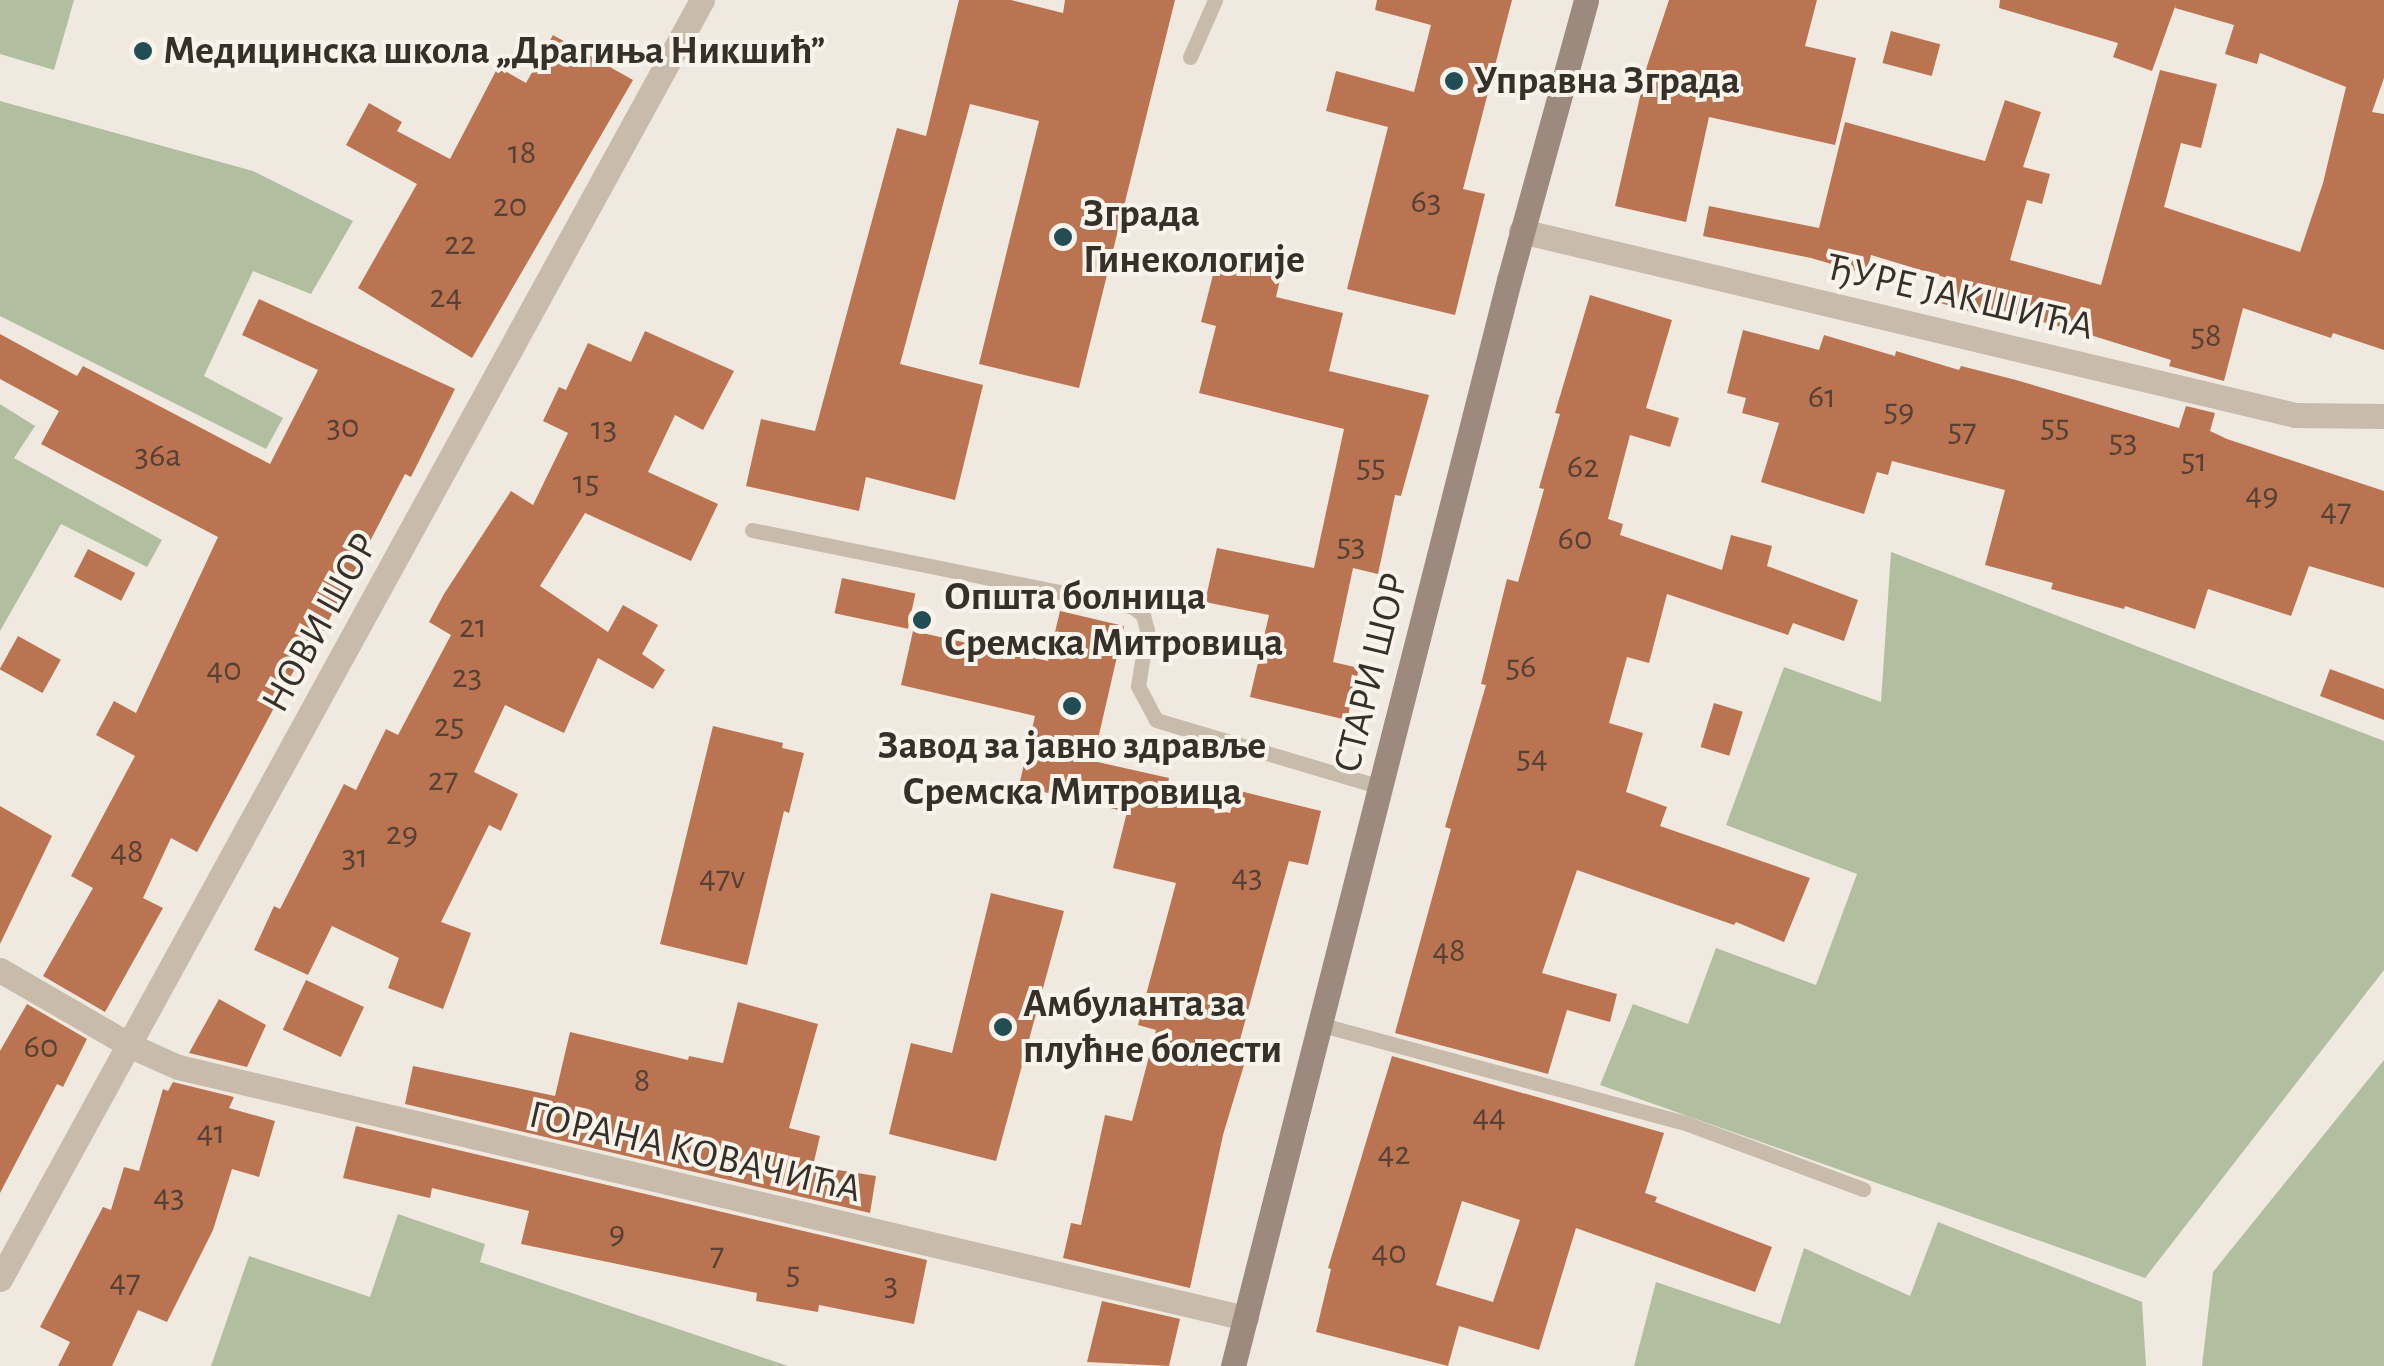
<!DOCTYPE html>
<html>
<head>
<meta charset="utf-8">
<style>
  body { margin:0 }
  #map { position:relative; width:2384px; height:1366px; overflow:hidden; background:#f0e9df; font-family:"Alegreya Sans",sans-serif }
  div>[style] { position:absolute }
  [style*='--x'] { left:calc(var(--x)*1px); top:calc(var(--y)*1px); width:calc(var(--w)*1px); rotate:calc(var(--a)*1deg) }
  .green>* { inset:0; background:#b2bea0 }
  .building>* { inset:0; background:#bb7452; transform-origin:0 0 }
  .service>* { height:15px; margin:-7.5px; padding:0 7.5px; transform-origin:7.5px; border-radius:7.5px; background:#c8bbab }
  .minor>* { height:25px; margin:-12.5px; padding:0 12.5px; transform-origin:12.5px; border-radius:12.5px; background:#c8bbab }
  .secondary>* { height:25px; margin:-12.5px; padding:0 12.5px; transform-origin:12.5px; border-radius:12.5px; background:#9b8a7d }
  .dots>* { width:28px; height:28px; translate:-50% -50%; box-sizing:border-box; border:5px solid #f8f3eb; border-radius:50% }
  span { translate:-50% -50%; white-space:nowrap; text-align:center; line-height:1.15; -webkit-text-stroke:8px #f8f3eb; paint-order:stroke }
  .number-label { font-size:35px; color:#574034 }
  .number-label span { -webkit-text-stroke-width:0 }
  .poi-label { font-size:40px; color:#362f2a; font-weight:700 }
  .left { translate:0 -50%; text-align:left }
  .street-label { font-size:40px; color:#362f2a }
</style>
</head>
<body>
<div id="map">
  <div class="green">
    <div style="clip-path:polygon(0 0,74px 0,54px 70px,0 54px)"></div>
    <div style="clip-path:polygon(0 101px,253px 171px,353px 221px,311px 294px,253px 271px,204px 376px,283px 418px,266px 449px,0 316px)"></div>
    <div style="clip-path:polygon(0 404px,35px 426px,14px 458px,162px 540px,147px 567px,61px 524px,0 631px)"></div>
    <div style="clip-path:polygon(1891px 552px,2384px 741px,2384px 970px,2145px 1278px,1600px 1085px,1633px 1004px,1688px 1024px,1716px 948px,1816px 985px,1857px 874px,1726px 825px,1784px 667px,1881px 702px)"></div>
    <div style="clip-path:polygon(2384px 1060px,2384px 1366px,2202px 1366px,2213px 1272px)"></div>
    <div style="clip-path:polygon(398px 1214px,485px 1244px,480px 1262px,788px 1366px,211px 1366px,249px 1256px,370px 1297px)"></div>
    <div style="clip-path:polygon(1938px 1222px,2142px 1302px,2146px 1366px,1634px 1366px,1656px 1282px,1780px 1324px,1804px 1248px,1910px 1296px)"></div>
  </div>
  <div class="building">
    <div style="clip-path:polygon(959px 0,1011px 0,1063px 13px,1065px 0,1175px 0,1079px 388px,979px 364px,1039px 121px,970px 104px,900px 364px,983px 385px,955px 500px,866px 477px,859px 511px,746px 486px,761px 419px,815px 431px,897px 128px,926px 136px)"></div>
    <div style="clip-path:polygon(1377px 0,1512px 0,1463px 189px,1485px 194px,1455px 315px,1347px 289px,1388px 127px,1326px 111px,1336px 71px,1414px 92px,1431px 25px,1375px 10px)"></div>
    <div style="clip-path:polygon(1669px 0,1817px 0,1805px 46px,1856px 58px,1835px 145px,1709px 117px,1686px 222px,1615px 206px,1647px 66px)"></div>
    <div style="clip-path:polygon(2000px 0,2384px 0,2384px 78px,2372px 112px,2384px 114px,2384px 350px,2333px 333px,2331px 338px,2243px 308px,2224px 381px,2169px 366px,2171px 360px,2087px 334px,1996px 309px,1993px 318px,1940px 303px,1947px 278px,1871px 255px,1866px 274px,1811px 258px,1703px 236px,1709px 206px,1819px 228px,1845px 122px,1985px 161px,2005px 100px,2041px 112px,2023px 167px,2050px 174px,2042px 204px,2027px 200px,2010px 260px,2101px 285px,2160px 70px,2217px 84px,2201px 148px,2181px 143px,2164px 207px,2300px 252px,2323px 183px,2346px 87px,2260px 53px,2257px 64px,2225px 54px,2234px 25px,2175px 8px,2176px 4px,2152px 71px,2113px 57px,2118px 43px,1999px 8px)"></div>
    <div style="left:1891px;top:31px;width:51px;height:33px;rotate:15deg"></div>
    <div style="clip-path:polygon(553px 35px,633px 80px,472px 358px,358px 288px,417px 184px,346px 145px,369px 103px,402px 122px,397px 131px,450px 159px,498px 67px,526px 83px)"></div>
    <div style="clip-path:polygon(1217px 259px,1281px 275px,1276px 297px,1343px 313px,1329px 371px,1429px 395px,1401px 496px,1395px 495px,1378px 574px,1353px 568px,1333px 662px,1359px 668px,1347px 720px,1250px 697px,1269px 615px,1205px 602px,1217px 548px,1314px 568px,1344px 429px,1199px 393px,1216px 326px,1201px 322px)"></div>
    <div style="clip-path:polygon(1590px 295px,1672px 320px,1646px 408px,1679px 418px,1670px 447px,1630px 435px,1608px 519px,1623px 524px,1620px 535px,1722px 570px,1731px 535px,1772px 546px,1767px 566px,1858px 600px,1844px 641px,1793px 623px,1788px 635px,1667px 594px,1649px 663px,1627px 657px,1609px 723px,1643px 733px,1626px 792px,1667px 807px,1660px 826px,1810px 878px,1784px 942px,1736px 922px,1734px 925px,1577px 870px,1542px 973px,1617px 994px,1610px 1022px,1567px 1010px,1548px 1074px,1395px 1033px,1451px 829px,1445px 827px,1486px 685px,1481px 684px,1507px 579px,1518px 582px,1544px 489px,1539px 488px,1560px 414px,1555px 413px)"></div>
    <div style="clip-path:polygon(259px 299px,455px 389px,411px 477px,405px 474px,306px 664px,299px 661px,197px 852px,171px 838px,143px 898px,163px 908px,105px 1012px,43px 976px,93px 888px,71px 876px,135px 756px,96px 735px,114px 701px,136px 713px,218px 537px,41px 444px,59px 411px,0 379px,0 334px,77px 376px,83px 366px,270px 464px,318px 370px,242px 335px)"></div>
    <div style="clip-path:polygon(1743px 330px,1819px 350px,1824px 335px,1895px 356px,1896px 351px,1959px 370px,1961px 366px,2016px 380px,2179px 428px,2186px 406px,2215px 413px,2210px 431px,2227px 439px,2384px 491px,2384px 588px,2309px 566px,2291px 616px,2208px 589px,2195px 629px,2125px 606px,2124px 609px,2051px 589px,2053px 583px,1985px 565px,2005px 490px,1892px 461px,1888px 475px,1877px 472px,1864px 514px,1761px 482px,1779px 423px,1742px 413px,1746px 398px,1727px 393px)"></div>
    <div style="clip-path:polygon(645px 331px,734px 371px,703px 430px,675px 415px,648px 472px,718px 504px,691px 561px,585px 513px,540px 586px,608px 632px,623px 605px,658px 625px,642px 654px,665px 670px,653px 689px,598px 658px,564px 733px,505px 705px,474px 772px,518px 794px,501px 831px,489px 825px,441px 922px,471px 933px,443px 1009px,388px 988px,399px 958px,332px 926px,308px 975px,254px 950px,274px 906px,280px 909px,344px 784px,356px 790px,386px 729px,398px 735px,451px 635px,429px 622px,444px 594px,511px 491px,533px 505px,568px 433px,543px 421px,559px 387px,566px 390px,588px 343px,631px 362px)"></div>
    <div style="left:88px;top:549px;width:53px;height:31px;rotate:27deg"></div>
    <div style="left:842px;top:578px;width:75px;height:36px;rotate:12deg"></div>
    <div style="clip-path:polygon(1060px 611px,1124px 626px,1093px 761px,1169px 778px,1165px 798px,1230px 813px,1236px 790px,1321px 811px,1308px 865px,1289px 861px,1269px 933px,1234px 1062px,1244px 1065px,1223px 1135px,1190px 1288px,1063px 1258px,1071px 1223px,1081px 1225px,1105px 1115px,1132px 1121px,1156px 1030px,1138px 1025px,1176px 883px,1113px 868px,1127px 812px,1019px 786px,1035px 716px,901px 685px,913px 631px,1048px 661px)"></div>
    <div style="left:18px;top:636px;width:49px;height:38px;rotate:29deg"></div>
    <div style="clip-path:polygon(2330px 669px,2384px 689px,2384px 720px,2320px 696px)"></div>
    <div style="left:1714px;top:703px;width:30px;height:46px;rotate:17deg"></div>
    <div style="clip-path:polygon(713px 726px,783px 743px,782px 748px,804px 753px,789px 813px,784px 811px,747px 965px,660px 944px)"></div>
    <div style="clip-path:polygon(0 806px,52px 836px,0 944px)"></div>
    <div style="clip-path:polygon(991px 893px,1064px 911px,996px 1161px,889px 1134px,911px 1043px,952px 1053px)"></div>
    <div style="left:306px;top:980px;width:64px;height:55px;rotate:25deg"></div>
    <div style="clip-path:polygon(219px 999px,266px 1025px,247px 1067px,189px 1053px)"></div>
    <div style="clip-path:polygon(738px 1002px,818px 1024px,789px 1128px,820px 1136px,813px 1166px,876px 1176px,870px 1213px,405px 1104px,413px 1066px,555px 1096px,570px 1032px,688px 1060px,689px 1056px,723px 1063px)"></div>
    <div style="clip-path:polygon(27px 1004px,87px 1039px,63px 1087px,57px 1084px,0 1193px,0 1051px)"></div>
    <div style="clip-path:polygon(evenodd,1392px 1056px,1664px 1133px,1645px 1193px,1657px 1197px,1655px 1202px,1772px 1247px,1755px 1292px,1576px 1228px,1539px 1350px,1459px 1326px,1448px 1366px,1316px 1332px,1331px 1269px,1328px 1268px,1392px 1056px,1462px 1201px,1520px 1220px,1493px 1302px,1436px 1285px,1462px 1201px)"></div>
    <div style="clip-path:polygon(173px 1082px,234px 1097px,229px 1108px,275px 1121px,259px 1177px,232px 1169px,213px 1230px,167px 1322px,138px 1310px,112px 1366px,58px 1366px,70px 1342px,40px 1327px,103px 1207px,111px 1210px,124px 1167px,139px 1171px,163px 1089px,168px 1091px)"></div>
    <div style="clip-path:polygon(356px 1126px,927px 1260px,914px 1324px,819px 1305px,818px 1312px,756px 1301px,757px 1293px,521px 1244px,529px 1211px,432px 1188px,430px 1198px,343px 1178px)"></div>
    <div style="clip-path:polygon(1102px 1301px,1180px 1319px,1169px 1366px,1087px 1362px)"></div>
  </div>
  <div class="service">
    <div style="--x:1190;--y:57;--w:62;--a:-66.3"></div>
    <div style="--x:752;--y:530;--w:389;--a:11.4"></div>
    <div style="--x:1133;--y:607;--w:13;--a:39"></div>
    <div style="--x:1143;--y:615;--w:16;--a:75"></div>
    <div style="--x:1147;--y:630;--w:57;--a:99.1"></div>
    <div style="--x:1138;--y:686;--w:38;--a:62"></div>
    <div style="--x:1156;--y:720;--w:235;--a:16.6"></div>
    <div style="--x:1322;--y:1025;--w:379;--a:15.1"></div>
    <div style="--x:1688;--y:1124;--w:187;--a:20.4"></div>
  </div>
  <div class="minor">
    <div style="--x:1521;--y:231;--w:796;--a:13.37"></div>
    <div style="--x:2295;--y:415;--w:89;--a:0.6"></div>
    <div style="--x:0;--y:970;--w:151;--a:30.1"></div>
    <div style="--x:131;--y:1046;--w:51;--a:24.1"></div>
    <div style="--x:178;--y:1067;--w:1097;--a:13.23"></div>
    <div style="--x:0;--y:1279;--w:1459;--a:-61.24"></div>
  </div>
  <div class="secondary">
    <div style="--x:1233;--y:1366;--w:1121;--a:-75.74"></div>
    <div style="--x:1509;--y:280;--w:290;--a:-74.6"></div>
  </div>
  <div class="dots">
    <div style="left:143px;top:51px;background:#234d54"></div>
    <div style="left:1454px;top:81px;background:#234d54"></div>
    <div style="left:1063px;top:237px;background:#234d54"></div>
    <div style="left:922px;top:620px;background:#234d54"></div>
    <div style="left:1072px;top:706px;background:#234d54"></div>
    <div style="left:1003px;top:1027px;background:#234d54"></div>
  </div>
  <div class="number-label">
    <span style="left:522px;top:153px">18</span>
    <span style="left:1426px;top:202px">63</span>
    <span style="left:510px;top:206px">20</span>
    <span style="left:460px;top:244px">22</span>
    <span style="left:446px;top:297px">24</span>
    <span style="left:2206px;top:336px">58</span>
    <span style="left:1822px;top:397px">61</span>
    <span style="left:1899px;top:411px">59</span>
    <span style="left:343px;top:427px">30</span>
    <span style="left:2055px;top:427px">55</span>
    <span style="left:604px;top:429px">13</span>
    <span style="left:1962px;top:431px">57</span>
    <span style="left:2123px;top:442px">53</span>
    <span style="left:158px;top:456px">36a</span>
    <span style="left:2194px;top:461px">51</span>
    <span style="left:1371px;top:467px">55</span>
    <span style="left:1583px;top:467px">62</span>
    <span style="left:586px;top:483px">15</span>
    <span style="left:2262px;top:495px">49</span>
    <span style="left:2336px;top:511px">47</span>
    <span style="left:1575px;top:539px">60</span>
    <span style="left:1351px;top:546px">53</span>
    <span style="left:473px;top:627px">21</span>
    <span style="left:1521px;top:667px">56</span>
    <span style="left:224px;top:670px">40</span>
    <span style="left:467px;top:677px">23</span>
    <span style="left:449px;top:726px">25</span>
    <span style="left:1532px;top:758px">54</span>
    <span style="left:443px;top:780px">27</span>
    <span style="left:402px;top:834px">29</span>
    <span style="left:127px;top:852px">48</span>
    <span style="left:355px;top:857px">31</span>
    <span style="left:1247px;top:877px">43</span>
    <span style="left:722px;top:878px">47v</span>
    <span style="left:1449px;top:951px">48</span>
    <span style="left:41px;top:1047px">60</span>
    <span style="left:642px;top:1081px">8</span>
    <span style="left:1489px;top:1117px">44</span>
    <span style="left:211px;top:1133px">41</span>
    <span style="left:1394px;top:1154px">42</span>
    <span style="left:169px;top:1197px">43</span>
    <span style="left:617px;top:1233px">9</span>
    <span style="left:1389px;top:1253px">40</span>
    <span style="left:717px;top:1255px">7</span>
    <span style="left:793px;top:1274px">5</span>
    <span style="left:125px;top:1282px">47</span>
    <span style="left:891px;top:1285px">3</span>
  </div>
  <div class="poi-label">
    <span class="left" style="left:163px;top:51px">Медицинска школа „Драгиња Никшић”</span>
    <span class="left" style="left:1474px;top:81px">Управна Зграда</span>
    <span class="left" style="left:1083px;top:237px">Зграда<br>Гинекологије</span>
    <span class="left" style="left:944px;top:620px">Општа болница<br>Сремска Митровица</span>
    <span style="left:1072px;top:769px">Завод за јавно здравље<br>Сремска Митровица</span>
    <span class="left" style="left:1023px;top:1027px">Амбуланта за<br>плућне болести</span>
  </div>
  <div class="street-label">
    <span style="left:1960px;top:297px;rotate:13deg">ЂУРЕ ЈАКШИЋА</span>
    <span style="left:320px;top:623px;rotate:-61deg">НОВИ ШОР</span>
    <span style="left:1371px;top:673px;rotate:-76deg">СТАРИ ШОР</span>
    <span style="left:695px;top:1152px;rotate:13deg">ГОРАНА КОВАЧИЋА</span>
  </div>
</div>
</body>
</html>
